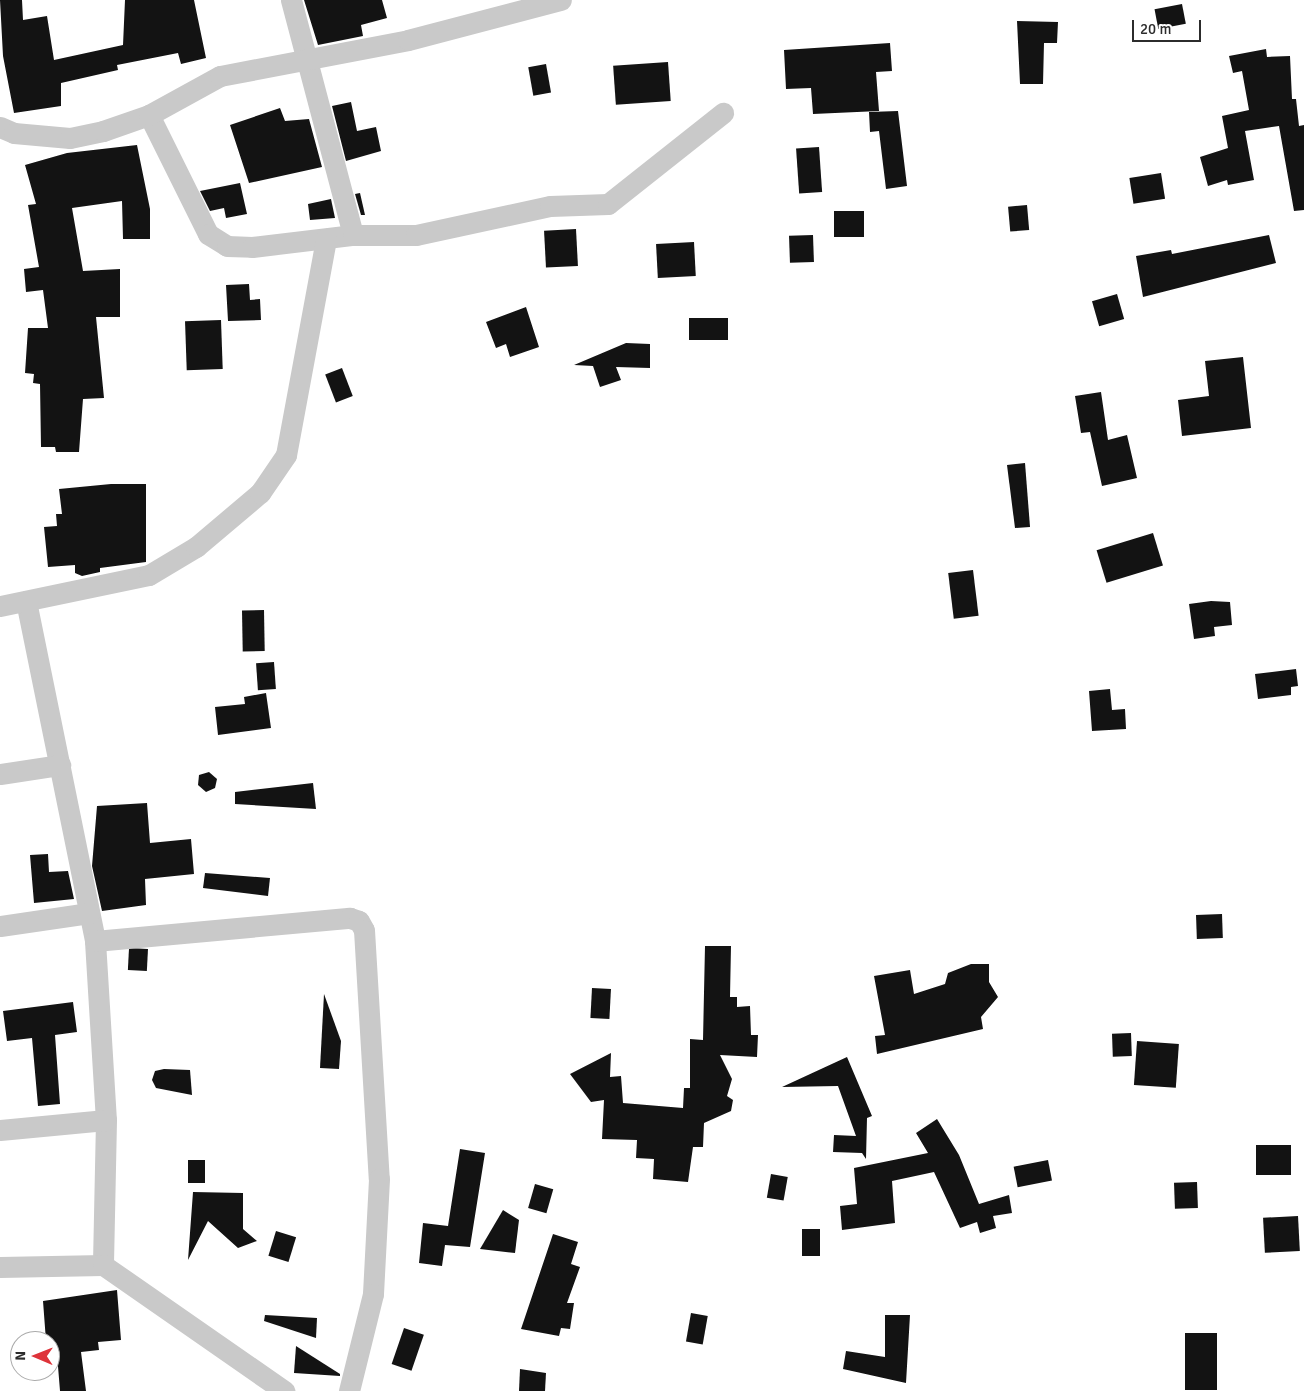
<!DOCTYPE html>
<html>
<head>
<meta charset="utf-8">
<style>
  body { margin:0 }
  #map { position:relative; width:1304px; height:1391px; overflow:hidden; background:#fff; font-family:Signika,sans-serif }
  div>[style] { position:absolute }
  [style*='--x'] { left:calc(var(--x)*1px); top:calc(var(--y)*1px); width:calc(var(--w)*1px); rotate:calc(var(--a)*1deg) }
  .building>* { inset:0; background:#131313; transform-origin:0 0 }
  .street>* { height:21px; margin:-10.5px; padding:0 10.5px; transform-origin:10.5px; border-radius:10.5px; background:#c9c9c9 }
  span { translate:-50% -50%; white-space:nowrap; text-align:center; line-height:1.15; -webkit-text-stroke:5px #fff; paint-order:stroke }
  .north { position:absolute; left:10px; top:1331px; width:50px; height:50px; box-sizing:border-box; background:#fff; border:1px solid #ababab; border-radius:50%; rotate:271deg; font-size:14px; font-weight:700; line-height:20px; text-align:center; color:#2c2c2c }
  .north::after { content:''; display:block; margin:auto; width:18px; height:22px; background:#de333a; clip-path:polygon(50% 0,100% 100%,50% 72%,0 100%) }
  .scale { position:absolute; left:1132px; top:20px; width:69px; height:22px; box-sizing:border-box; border:2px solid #2c2c2c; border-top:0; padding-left:6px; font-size:15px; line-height:18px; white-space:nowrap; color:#2c2c2c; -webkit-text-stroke:4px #fff; paint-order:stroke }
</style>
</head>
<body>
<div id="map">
  <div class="building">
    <div style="clip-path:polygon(0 0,22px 0,23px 20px,47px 16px,54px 60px,123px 45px,125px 0,194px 0,206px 58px,181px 64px,178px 53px,117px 65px,118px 70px,61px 83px,61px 106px,14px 113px,3px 56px)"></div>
    <div style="clip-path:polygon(304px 0,382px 0,387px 18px,361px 25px,363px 36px,318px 45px)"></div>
    <div style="left:1182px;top:4px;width:20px;height:28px;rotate:79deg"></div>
    <div style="clip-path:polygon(1017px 21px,1058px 22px,1057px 43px,1044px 43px,1043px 84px,1020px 84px)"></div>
    <div style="clip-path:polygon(890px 43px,892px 71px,876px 72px,879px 111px,813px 114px,811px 88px,786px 89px,784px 50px)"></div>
    <div style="clip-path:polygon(1266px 49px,1267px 57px,1290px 56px,1292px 99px,1296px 99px,1299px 126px,1304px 125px,1304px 210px,1294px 211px,1279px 126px,1245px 131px,1254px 180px,1228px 185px,1227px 180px,1208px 186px,1200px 157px,1228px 148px,1222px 116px,1249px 110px,1242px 71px,1233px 73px,1229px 56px)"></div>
    <div style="left:668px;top:62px;width:39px;height:55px;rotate:86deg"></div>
    <div style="left:546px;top:64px;width:29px;height:18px;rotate:80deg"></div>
    <div style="clip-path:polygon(351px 102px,357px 131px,376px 127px,381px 151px,346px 161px,332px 106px)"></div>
    <div style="clip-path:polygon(280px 108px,285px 121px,309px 119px,322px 167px,249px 183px,230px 125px)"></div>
    <div style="clip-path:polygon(898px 111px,907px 186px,886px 189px,879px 131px,870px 132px,869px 112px)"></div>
    <div style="clip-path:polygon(137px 145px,150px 209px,150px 239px,123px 239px,122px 201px,72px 208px,83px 271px,120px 269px,120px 317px,96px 317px,104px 398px,83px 399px,79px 452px,56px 452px,55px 447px,41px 447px,40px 384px,33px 383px,34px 374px,25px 373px,28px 328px,48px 328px,43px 290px,26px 292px,24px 269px,39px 267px,28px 205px,36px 204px,25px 165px,67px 153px)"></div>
    <div style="left:819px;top:147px;width:45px;height:23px;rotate:86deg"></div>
    <div style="left:1161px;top:173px;width:26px;height:32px;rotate:81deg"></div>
    <div style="clip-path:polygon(240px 183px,247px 214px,226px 218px,224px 208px,210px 211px,200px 191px)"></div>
    <div style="clip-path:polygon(360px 193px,365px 215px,361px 215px,355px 194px)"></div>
    <div style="clip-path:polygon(331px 199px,335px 218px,310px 220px,308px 204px)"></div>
    <div style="left:1027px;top:205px;width:25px;height:19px;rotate:85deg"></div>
    <div style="left:834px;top:211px;width:30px;height:26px"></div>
    <div style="left:576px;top:229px;width:37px;height:32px;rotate:87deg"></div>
    <div style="left:813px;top:235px;width:27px;height:24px;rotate:88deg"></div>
    <div style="clip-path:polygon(1269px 235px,1276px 263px,1143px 297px,1136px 256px,1171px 250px,1172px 254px)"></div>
    <div style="left:694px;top:242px;width:34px;height:38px;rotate:87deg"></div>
    <div style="clip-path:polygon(249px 284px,250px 300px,260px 299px,261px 320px,228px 321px,226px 285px)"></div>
    <div style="left:1117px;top:294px;width:26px;height:26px;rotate:74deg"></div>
    <div style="clip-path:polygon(526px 307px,539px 347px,510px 357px,506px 344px,496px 348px,486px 322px)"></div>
    <div style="left:728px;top:318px;width:22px;height:39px;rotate:90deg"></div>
    <div style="left:221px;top:320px;width:49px;height:36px;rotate:88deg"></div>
    <div style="clip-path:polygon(626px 343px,650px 344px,650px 368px,616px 367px,621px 380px,600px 387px,593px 366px,574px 365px)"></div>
    <div style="clip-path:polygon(1243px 357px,1251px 428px,1182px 436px,1178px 400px,1209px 396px,1205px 361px)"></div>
    <div style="left:342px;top:368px;width:30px;height:18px;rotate:69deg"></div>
    <div style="clip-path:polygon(1101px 392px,1108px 440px,1127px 435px,1137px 478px,1102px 486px,1090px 432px,1081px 433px,1075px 396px)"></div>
    <div style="clip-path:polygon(1025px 463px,1030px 527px,1015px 528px,1007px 465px)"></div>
    <div style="clip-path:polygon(111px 484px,146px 484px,146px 562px,100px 568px,100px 572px,82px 576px,75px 573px,75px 565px,48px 567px,44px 527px,57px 526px,56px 514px,62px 514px,59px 489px)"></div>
    <div style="left:1153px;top:533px;width:34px;height:59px;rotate:73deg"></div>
    <div style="left:973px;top:570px;width:46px;height:25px;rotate:83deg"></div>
    <div style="clip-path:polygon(1211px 601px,1230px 602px,1232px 625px,1214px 627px,1215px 636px,1194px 639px,1189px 604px)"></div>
    <div style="left:264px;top:610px;width:41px;height:22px;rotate:89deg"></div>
    <div style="left:274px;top:662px;width:27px;height:18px;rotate:86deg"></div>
    <div style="clip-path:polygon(1296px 669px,1298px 686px,1291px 687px,1291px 695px,1258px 699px,1255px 674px)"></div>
    <div style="clip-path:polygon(1110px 689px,1112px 710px,1125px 709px,1126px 729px,1092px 731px,1089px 691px)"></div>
    <div style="clip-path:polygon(266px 693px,271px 728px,218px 735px,215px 707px,245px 704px,244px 697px)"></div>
    <div style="clip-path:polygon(209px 772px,217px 779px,215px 788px,206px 792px,198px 785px,199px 775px)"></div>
    <div style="clip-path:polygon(313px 783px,316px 809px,235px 804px,235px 792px)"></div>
    <div style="clip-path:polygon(147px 803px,150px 843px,191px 839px,194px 874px,145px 879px,146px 905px,102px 911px,92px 866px,97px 806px)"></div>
    <div style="clip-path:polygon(48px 854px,49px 872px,68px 871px,74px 899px,34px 903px,30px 855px)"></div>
    <div style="clip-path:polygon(205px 873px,270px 878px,268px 896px,203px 888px)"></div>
    <div style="left:1222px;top:914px;width:24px;height:26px;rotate:88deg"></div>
    <div style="clip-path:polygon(705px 946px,731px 946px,730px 997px,737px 997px,737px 1007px,750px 1006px,751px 1035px,758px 1035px,757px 1057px,720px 1055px,732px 1079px,727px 1096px,733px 1100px,731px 1111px,704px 1123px,703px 1147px,693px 1147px,688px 1182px,653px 1179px,654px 1159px,636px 1158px,637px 1140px,602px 1139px,604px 1100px,591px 1102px,570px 1074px,611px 1053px,610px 1077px,621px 1076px,623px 1103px,683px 1108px,684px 1088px,690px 1088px,690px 1039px,703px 1040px)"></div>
    <div style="left:148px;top:949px;width:22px;height:19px;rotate:93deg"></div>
    <div style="clip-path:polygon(971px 964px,989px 964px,989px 982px,998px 997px,981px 1017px,983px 1029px,877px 1054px,875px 1036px,885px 1035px,874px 976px,910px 970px,914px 994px,945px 984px,948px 973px)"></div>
    <div style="left:592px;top:988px;width:19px;height:30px;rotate:3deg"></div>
    <div style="clip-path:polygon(324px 994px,341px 1041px,339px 1069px,320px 1068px)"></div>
    <div style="clip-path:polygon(73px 1002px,77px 1032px,55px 1035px,60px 1104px,38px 1106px,32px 1038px,7px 1041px,3px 1011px)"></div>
    <div style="left:1131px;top:1033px;width:23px;height:19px;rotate:88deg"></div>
    <div style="left:1137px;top:1041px;width:42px;height:44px;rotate:4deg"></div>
    <div style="clip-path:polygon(847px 1057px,872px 1116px,867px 1118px,866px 1159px,862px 1153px,833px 1152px,834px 1135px,856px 1136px,838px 1086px,782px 1087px)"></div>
    <div style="clip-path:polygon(164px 1069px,190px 1070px,192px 1095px,156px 1088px,152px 1080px,155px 1071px)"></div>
    <div style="clip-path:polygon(937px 1119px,959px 1155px,979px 1204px,1009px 1195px,1012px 1213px,993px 1216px,996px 1228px,980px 1233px,977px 1222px,960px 1228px,934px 1172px,892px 1181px,895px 1223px,842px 1230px,840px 1206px,857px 1204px,854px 1168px,928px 1153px,916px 1133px)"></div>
    <div style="left:1256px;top:1145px;width:35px;height:30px"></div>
    <div style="clip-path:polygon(460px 1149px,485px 1153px,470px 1247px,445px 1245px,442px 1266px,419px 1263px,423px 1223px,448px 1226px)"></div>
    <div style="left:188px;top:1160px;width:17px;height:23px"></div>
    <div style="left:1048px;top:1160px;width:21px;height:35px;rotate:79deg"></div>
    <div style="left:771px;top:1174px;width:17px;height:24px;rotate:10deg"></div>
    <div style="left:1197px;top:1182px;width:26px;height:23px;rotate:88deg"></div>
    <div style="left:535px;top:1184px;width:19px;height:25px;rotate:16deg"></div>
    <div style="clip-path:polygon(193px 1192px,243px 1193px,243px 1229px,257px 1241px,238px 1248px,208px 1221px,188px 1260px)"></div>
    <div style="clip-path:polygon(503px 1210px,519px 1220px,515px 1253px,480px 1249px)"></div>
    <div style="left:1298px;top:1216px;width:35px;height:35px;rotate:87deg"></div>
    <div style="left:802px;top:1229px;width:18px;height:27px"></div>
    <div style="left:276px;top:1231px;width:21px;height:26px;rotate:17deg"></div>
    <div style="clip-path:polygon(553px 1234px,578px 1242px,571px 1264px,580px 1267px,567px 1303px,574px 1303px,570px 1329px,561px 1328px,559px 1336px,521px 1329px)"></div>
    <div style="clip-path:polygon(117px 1290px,121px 1340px,98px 1342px,99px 1350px,81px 1352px,86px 1391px,60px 1391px,57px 1354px,50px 1354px,50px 1341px,46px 1341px,43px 1301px)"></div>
    <div style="left:691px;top:1313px;width:17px;height:29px;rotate:10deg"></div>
    <div style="clip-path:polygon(265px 1315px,317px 1318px,316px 1338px,264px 1321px)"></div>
    <div style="clip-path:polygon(885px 1315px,910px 1315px,906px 1383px,843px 1369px,846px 1351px,885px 1357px)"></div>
    <div style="left:404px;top:1328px;width:21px;height:38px;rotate:19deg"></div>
    <div style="left:1185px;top:1333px;width:32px;height:57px"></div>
    <div style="clip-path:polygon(296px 1346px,340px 1374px,340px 1376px,294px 1373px)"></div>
    <div style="clip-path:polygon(520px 1369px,546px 1373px,545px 1391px,519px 1391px)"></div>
  </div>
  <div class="street">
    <div style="--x:291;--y:0;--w:243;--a:75.2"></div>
    <div style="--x:149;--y:115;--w:133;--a:63.6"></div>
    <div style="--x:208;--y:234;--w:22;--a:32"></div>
    <div style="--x:227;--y:246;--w:25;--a:2"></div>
    <div style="--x:252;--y:247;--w:102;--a:-6.8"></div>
    <div style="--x:353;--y:235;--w:63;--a:0"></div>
    <div style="--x:416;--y:235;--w:137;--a:-12.2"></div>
    <div style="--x:550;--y:206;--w:58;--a:-2"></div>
    <div style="--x:608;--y:204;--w:147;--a:-38.4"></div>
    <div style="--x:0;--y:127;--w:15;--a:23"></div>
    <div style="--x:14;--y:133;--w:56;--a:5.1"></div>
    <div style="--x:70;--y:138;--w:34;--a:-12"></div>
    <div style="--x:103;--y:131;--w:49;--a:-19.2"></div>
    <div style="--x:149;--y:115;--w:81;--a:-28.8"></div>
    <div style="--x:220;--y:76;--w:191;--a:-10.8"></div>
    <div style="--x:408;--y:40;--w:158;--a:-14.7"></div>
    <div style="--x:26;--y:601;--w:347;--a:78.5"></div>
    <div style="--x:95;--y:941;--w:179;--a:86.5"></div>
    <div style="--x:106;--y:1120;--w:145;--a:91.2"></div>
    <div style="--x:0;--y:606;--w:152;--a:-11.8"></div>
    <div style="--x:149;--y:575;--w:55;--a:-30.8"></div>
    <div style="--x:196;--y:547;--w:84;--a:-40.2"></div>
    <div style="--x:260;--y:493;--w:46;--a:-55.6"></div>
    <div style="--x:286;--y:455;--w:220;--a:-79.5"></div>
    <div style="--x:0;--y:774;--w:61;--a:-8.5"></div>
    <div style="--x:0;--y:926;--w:90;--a:-8.3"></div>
    <div style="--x:95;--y:941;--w:256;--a:-5.2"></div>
    <div style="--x:350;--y:918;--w:9;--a:18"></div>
    <div style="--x:359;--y:921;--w:10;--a:61"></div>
    <div style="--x:364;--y:930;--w:249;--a:86.6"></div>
    <div style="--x:379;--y:1179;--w:115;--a:93"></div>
    <div style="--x:373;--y:1294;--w:100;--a:103.9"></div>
    <div style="--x:0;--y:1130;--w:106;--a:-5.4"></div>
    <div style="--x:0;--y:1267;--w:103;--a:-1.1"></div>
    <div style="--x:103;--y:1265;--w:221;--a:34.8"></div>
  </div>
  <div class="north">N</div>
  <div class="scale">20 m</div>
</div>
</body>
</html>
